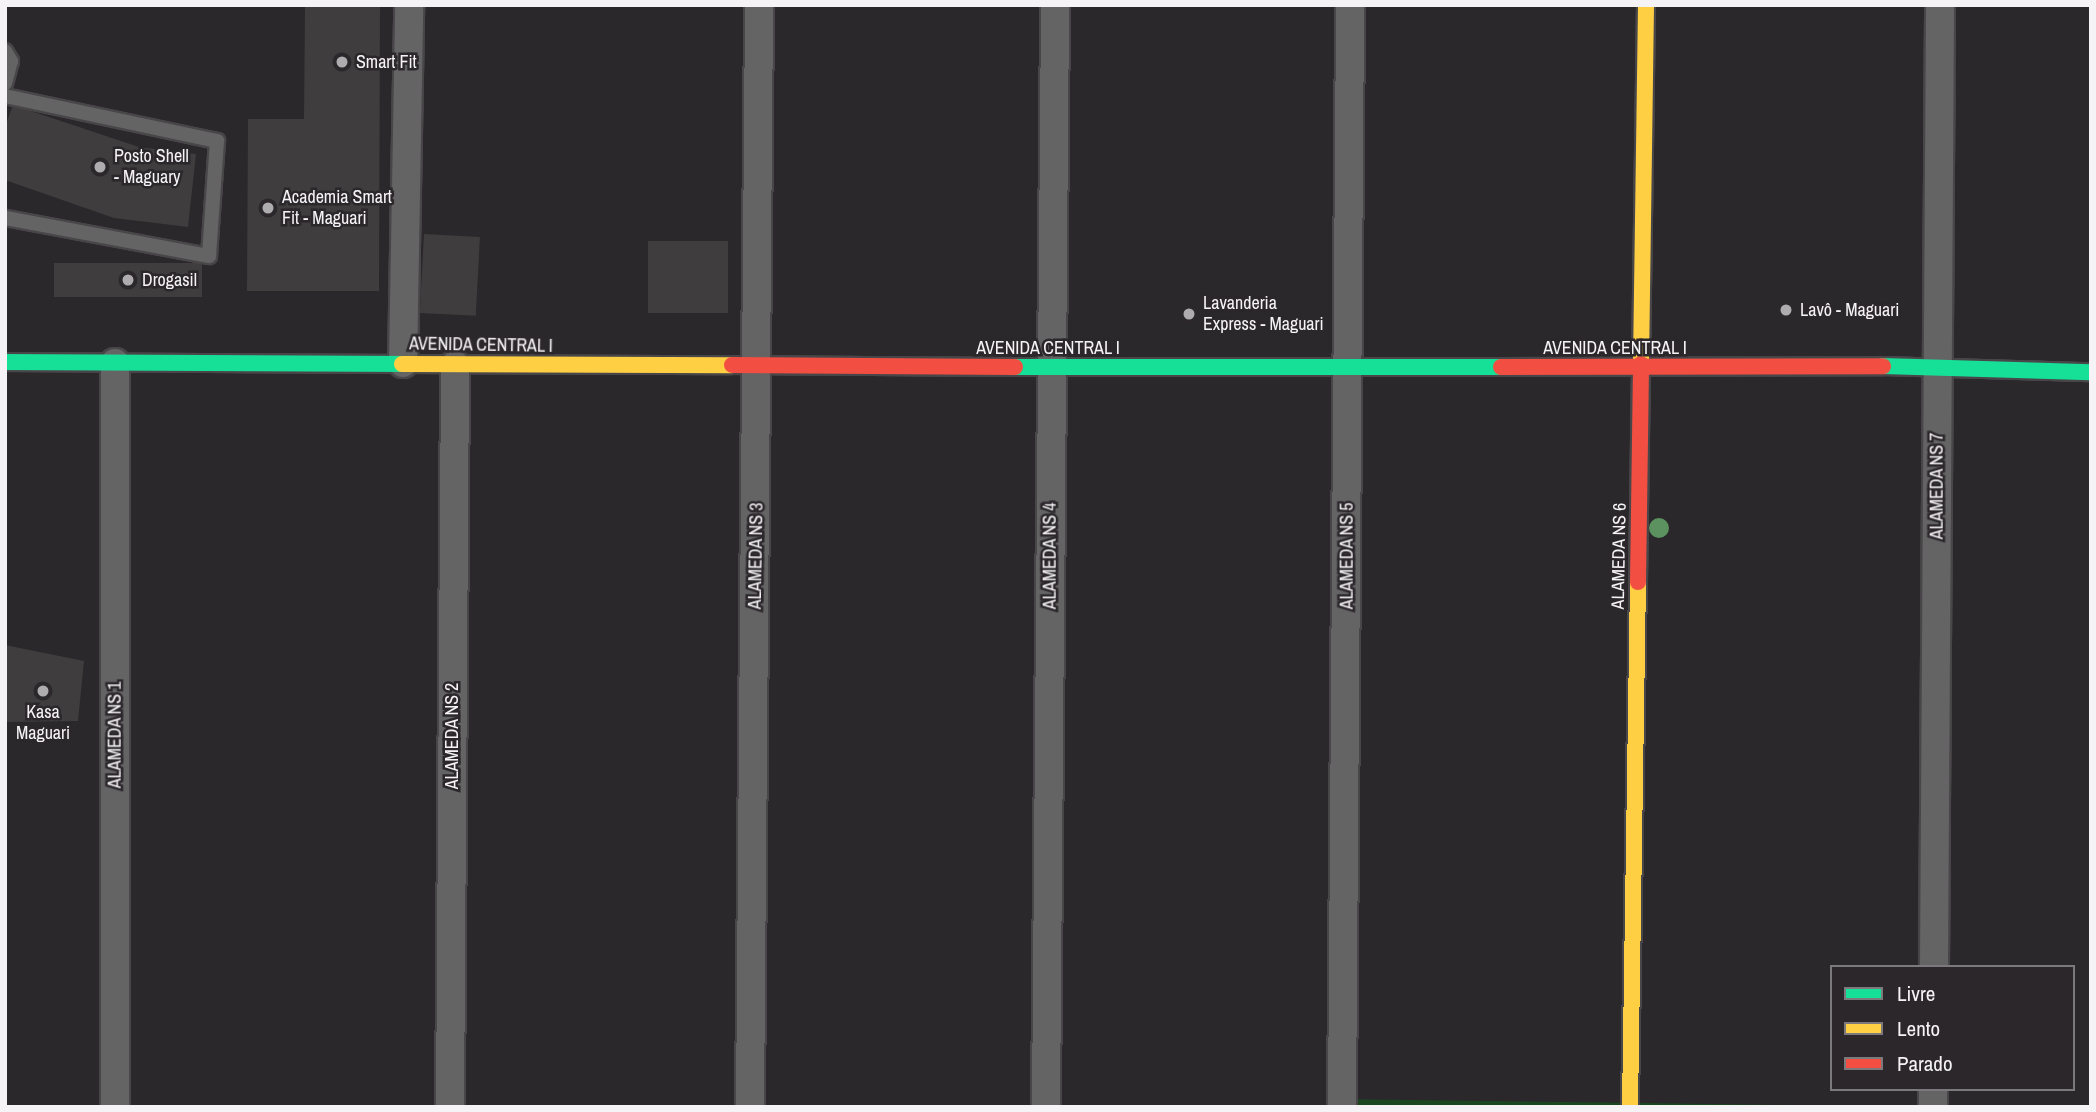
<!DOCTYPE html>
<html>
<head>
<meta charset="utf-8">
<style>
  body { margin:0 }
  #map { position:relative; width:2096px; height:1112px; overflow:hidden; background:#2a282a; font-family:"Archivo Narrow",sans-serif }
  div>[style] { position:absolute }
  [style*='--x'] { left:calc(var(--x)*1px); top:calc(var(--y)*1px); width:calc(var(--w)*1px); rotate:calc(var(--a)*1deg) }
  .green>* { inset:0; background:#1a4720 }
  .building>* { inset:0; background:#3f3d3d; transform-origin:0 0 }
  .roads { filter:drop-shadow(2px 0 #484648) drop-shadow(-2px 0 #484648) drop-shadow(0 2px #484648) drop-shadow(0 -2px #484648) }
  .lane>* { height:14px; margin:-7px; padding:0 7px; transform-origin:7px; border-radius:7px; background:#656465 }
  .street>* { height:28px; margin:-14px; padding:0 14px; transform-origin:14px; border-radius:14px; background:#656465 }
  .fast>* { height:16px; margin:-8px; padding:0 8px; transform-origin:8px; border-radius:8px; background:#16e098 }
  .slow>* { height:16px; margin:-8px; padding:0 8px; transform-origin:8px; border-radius:8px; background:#ffcf43 }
  .jam>* { height:16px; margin:-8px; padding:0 8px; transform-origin:8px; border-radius:8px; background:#f24e42 }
  .trees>* { width:20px; height:20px; margin:-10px; border-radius:50%; background:#5c9260 }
  .dots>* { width:19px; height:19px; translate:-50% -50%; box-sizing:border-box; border:4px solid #2b272b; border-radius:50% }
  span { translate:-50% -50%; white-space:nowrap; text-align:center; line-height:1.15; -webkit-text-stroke:5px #2b272b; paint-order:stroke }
  .poi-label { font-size:18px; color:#f6f3f6 }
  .left { translate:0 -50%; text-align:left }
  .street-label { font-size:18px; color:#f6f3f6 }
  .frame { position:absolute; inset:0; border:7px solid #f6f3f6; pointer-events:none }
  .legend { position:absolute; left:1830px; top:965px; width:245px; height:126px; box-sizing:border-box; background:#2b272b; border:2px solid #7c797c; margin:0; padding:9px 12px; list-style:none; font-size:21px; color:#f6f3f6 }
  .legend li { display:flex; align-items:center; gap:14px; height:35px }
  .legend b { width:35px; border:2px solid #7c797c }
</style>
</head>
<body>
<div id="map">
  <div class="green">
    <div style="clip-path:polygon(1334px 1099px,1643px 1103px,1932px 1107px,1334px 1107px)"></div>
  </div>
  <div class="building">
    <div style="clip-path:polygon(305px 5px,380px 5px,379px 291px,247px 291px,248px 119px,304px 119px)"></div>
    <div style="clip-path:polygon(13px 105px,139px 147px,196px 154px,188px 227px,114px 218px,5px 180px,5px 127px)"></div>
    <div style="left:424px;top:234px;width:56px;height:79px;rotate:3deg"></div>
    <div style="left:648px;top:241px;width:80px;height:72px"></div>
    <div style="left:202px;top:263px;width:34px;height:148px;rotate:90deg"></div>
    <div style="clip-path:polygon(5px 645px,84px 661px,78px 721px,5px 722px)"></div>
  </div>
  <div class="roads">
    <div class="lane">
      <div style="--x:5;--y:51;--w:12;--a:59"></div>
      <div style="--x:11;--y:61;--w:23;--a:105"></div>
      <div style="--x:5;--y:96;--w:217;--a:12"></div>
      <div style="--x:217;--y:141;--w:115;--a:94"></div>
      <div style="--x:209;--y:256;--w:208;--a:-169.4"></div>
    </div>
    <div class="street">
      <div style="--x:115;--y:363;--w:744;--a:90"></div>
      <div style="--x:403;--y:363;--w:358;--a:-89"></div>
      <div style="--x:1934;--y:967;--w:962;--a:-89.64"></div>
      <div style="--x:450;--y:1107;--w:742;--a:-89.61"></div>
      <div style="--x:750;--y:1107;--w:1102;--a:-89.53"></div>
      <div style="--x:1046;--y:1107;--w:1102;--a:-89.53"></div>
      <div style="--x:1342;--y:1107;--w:1102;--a:-89.58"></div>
      <div style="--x:1933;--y:1107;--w:18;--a:-90"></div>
    </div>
    <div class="fast">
      <div style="--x:5;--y:362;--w:397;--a:0.3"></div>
      <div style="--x:1883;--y:366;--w:208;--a:1.7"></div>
      <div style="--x:1015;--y:367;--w:486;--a:0"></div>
    </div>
    <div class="slow">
      <div style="--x:402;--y:364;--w:330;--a:0.2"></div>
      <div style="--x:1641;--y:364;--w:359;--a:-89.2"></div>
      <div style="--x:1630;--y:1107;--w:525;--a:-89.13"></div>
    </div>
    <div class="jam">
      <div style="--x:732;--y:365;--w:283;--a:0.4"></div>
      <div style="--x:1501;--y:367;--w:382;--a:-0.1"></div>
      <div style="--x:1638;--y:582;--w:218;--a:-89.2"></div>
    </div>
  </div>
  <div class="trees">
    <div style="left:1659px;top:528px"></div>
  </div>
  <div class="dots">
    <div style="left:342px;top:62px;background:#afacaf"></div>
    <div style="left:100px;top:167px;background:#afacaf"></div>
    <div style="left:268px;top:208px;background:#afacaf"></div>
    <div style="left:128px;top:280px;background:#afacaf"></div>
    <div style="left:1786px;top:310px;background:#afacaf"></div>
    <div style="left:1189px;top:314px;background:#afacaf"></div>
    <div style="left:43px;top:691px;background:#afacaf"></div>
  </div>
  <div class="poi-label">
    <span class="left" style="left:356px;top:62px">Smart Fit</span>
    <span class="left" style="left:114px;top:167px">Posto Shell<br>- Maguary</span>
    <span class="left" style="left:282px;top:208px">Academia Smart<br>Fit - Maguari</span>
    <span class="left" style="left:142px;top:280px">Drogasil</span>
    <span class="left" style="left:1203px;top:314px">Lavanderia<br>Express - Maguari</span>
    <span class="left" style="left:1800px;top:310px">Lavô - Maguari</span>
    <span style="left:43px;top:723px">Kasa<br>Maguari</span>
  </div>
  <div class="street-label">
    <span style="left:481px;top:345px;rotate:1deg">AVENIDA CENTRAL I</span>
    <span style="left:1048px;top:348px">AVENIDA CENTRAL I</span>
    <span style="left:1615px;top:348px">AVENIDA CENTRAL I</span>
    <span style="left:1937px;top:486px;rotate:-90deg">ALAMEDA NS 7</span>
    <span style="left:756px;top:556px;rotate:-89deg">ALAMEDA NS 3</span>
    <span style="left:1050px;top:556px;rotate:-90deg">ALAMEDA NS 4</span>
    <span style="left:1347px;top:556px;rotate:-90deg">ALAMEDA NS 5</span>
    <span style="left:1619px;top:556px;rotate:-89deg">ALAMEDA NS 6</span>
    <span style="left:115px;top:735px;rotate:-90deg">ALAMEDA NS 1</span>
    <span style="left:452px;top:736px;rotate:-90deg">ALAMEDA NS 2</span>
  </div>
  <div class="frame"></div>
  <ul class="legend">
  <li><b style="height:9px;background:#16e098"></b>Livre</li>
  <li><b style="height:9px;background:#ffcf43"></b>Lento</li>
  <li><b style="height:9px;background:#f24e42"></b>Parado</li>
  </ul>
</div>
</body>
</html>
